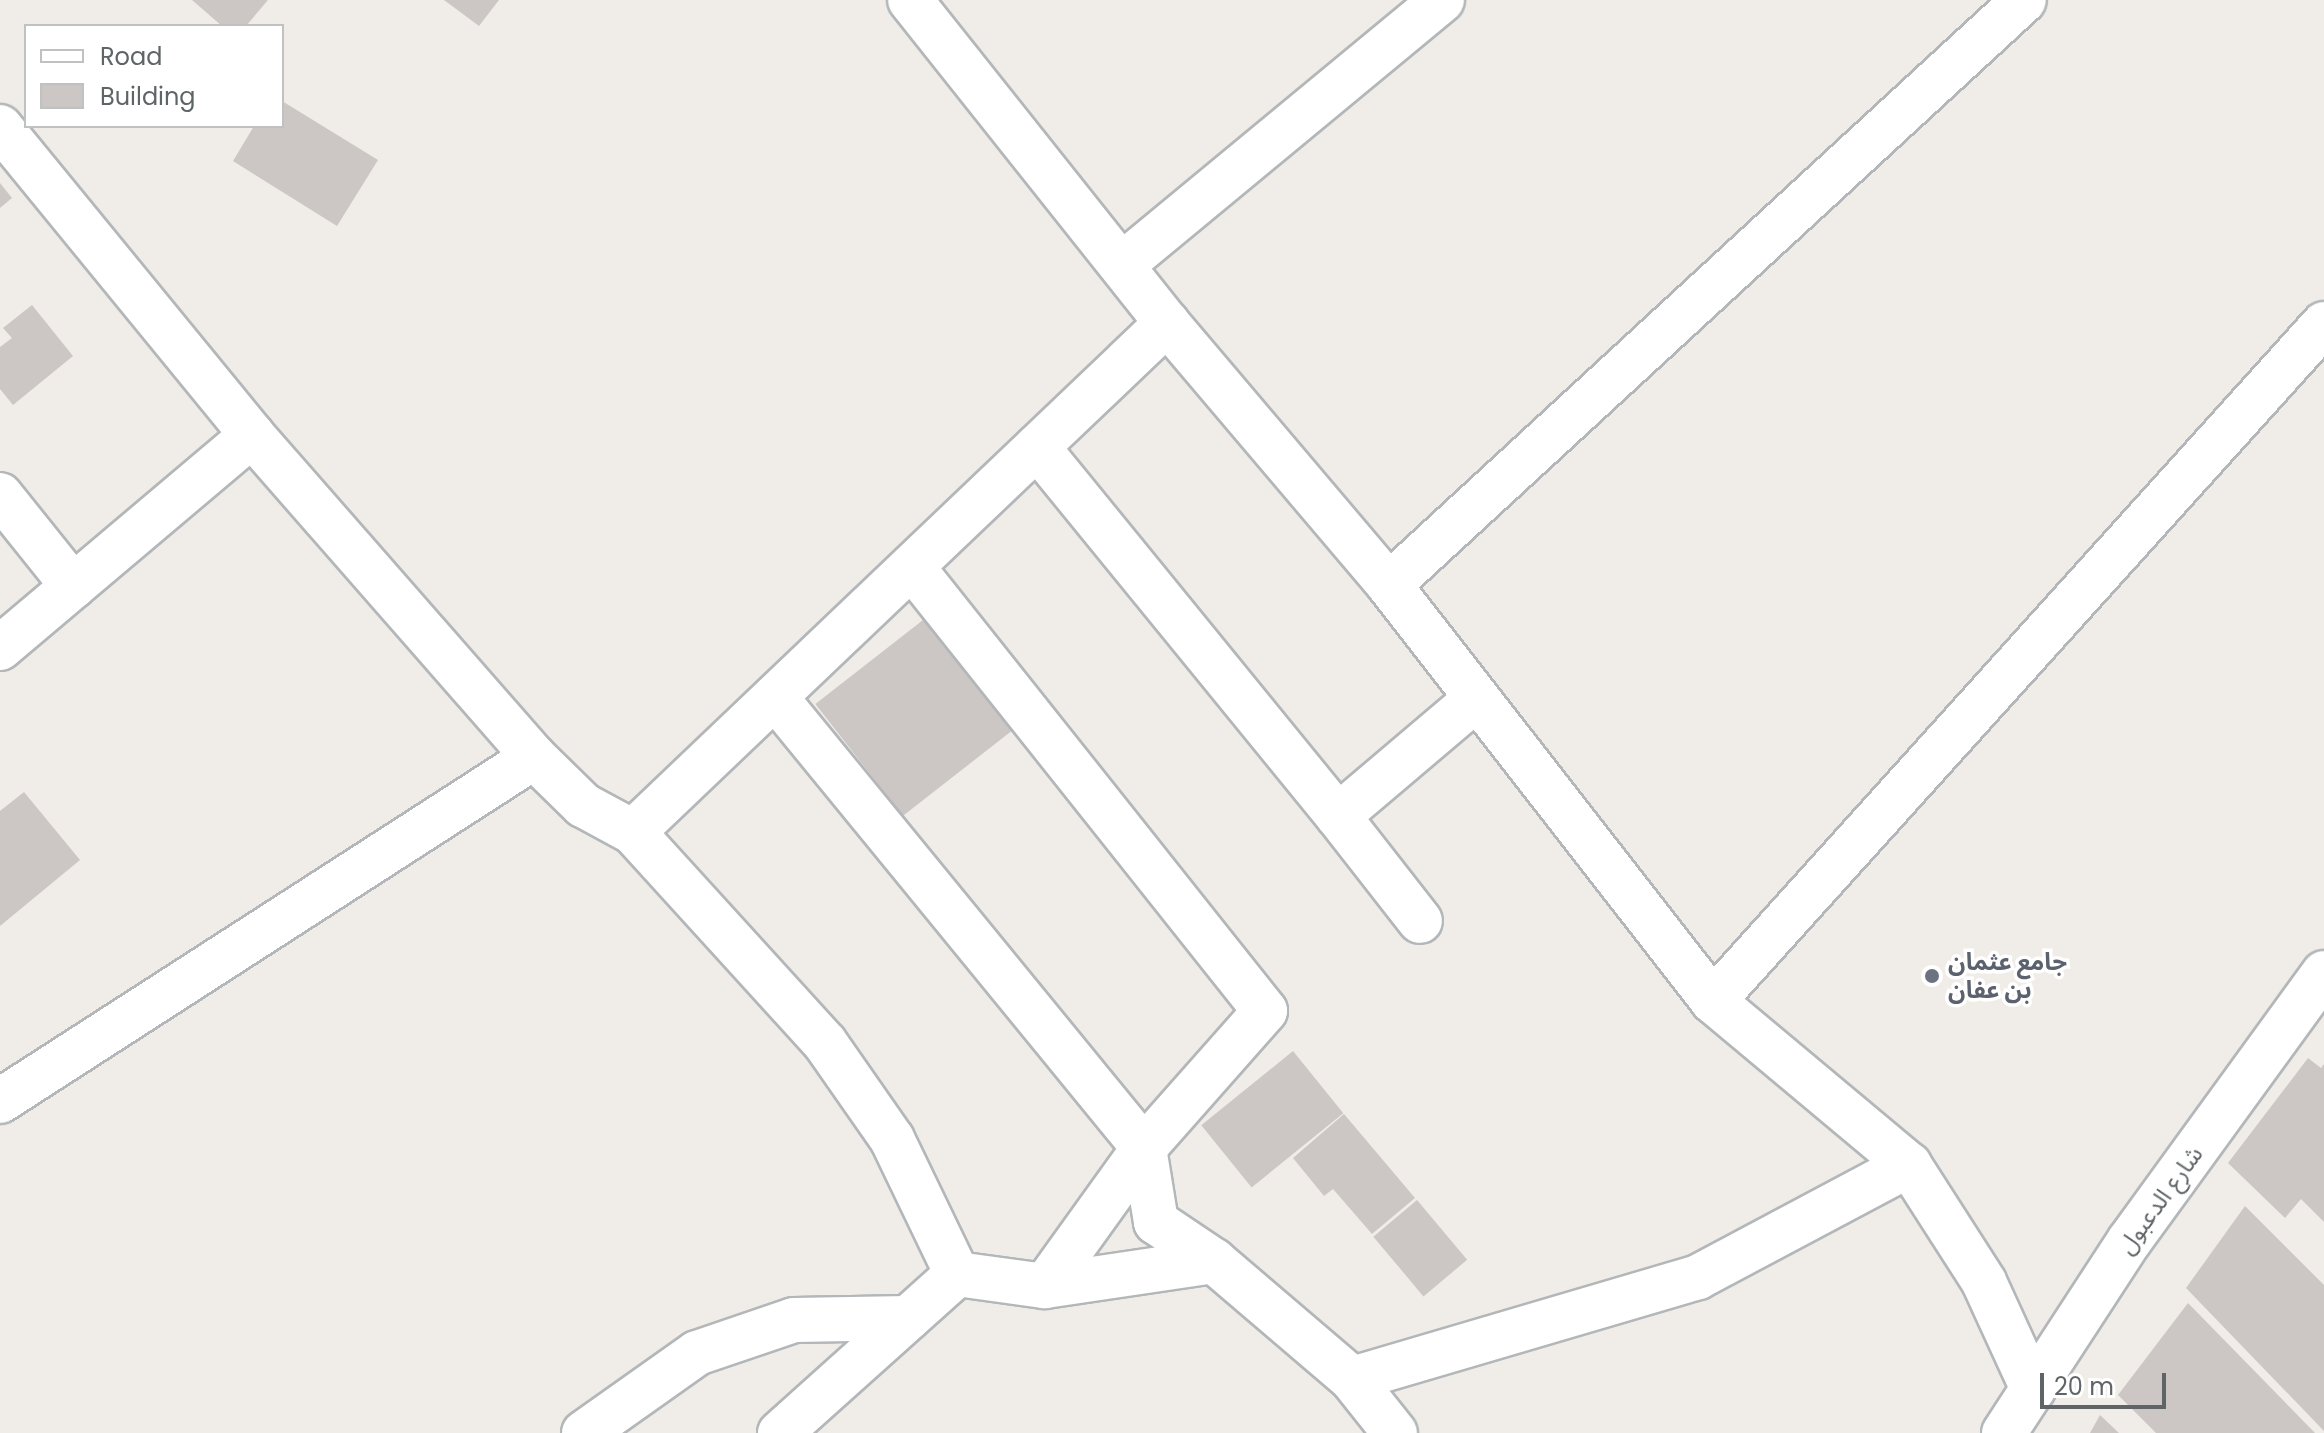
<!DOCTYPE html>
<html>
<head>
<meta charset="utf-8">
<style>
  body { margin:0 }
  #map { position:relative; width:2324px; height:1433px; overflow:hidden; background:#f0ece8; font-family:Poppins,"Noto Sans Arabic",sans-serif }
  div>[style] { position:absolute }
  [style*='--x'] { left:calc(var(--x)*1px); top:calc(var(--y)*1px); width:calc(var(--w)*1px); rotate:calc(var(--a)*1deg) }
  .building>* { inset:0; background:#ccc7c4; transform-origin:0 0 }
  .roads { filter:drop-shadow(2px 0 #b3b7b9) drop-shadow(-2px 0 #b3b7b9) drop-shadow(0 2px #b3b7b9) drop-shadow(0 -2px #b3b7b9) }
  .minor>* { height:44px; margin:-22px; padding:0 22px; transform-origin:22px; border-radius:22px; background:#fff }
  .dots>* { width:22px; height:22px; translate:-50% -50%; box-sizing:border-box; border:4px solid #fff; border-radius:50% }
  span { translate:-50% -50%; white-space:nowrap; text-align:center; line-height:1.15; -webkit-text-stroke:7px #fff; paint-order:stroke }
  .worship-label { font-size:24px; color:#5b616d; font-weight:700 }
  .left { translate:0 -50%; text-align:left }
  .street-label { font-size:24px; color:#5f6567 }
  .legend { position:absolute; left:24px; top:24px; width:260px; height:104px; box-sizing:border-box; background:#fff; border:2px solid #bfc1c2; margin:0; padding:10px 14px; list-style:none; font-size:24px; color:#5f6567 }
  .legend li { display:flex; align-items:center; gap:16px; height:40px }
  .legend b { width:40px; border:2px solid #bfc1c2 }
  .scale { position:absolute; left:2040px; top:1373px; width:126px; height:36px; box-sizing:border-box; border:4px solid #5f6567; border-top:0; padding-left:10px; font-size:24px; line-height:28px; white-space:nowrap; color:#5f6567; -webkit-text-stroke:6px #fff; paint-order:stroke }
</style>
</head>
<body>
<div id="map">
  <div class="building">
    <div style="clip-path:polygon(192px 0,268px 0,246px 26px,222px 26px)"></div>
    <div style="clip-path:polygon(444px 0,499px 0,479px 26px)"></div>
    <div style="clip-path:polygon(282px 101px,378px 160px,337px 226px,233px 161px,254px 126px,282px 126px)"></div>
    <div style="clip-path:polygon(0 183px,12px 198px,0 208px)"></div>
    <div style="clip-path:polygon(32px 305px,73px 356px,13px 405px,0 389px,0 347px,12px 338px,3px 328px)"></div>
    <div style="left:932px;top:613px;width:142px;height:148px;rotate:52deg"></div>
    <div style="clip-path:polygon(24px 792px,80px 860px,0 926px,0 811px)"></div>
    <div style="left:1293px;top:1051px;width:80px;height:118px;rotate:51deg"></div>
    <div style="clip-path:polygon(2308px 1058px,2321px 1068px,2324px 1064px,2324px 1222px,2301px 1199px,2285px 1218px,2228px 1163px)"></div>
    <div style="clip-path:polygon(1344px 1114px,1415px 1198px,1372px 1234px,1333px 1189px,1324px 1196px,1293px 1158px)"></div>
    <div style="left:1417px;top:1200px;width:78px;height:57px;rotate:50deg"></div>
    <div style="clip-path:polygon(2245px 1206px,2324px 1285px,2324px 1431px,2186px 1288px)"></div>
    <div style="clip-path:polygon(2188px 1303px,2315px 1433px,2156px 1433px,2118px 1395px)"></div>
    <div style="clip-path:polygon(2100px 1415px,2119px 1433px,2090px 1433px)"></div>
  </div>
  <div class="roads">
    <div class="minor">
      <div style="--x:910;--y:0;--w:413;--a:51.5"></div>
      <div style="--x:1167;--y:323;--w:343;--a:49.7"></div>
      <div style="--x:1389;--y:585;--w:527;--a:52.09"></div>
      <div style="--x:1713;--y:1001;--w:256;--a:39.9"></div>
      <div style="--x:1909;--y:1165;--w:139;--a:57.3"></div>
      <div style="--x:1984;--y:1282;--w:118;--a:65.4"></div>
      <div style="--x:0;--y:127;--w:398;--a:50.7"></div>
      <div style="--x:252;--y:435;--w:428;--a:48.8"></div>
      <div style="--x:534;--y:757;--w:69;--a:44.4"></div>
      <div style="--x:583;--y:805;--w:57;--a:28.4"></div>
      <div style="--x:633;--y:832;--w:285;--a:47.7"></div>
      <div style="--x:825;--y:1043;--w:117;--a:55.1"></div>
      <div style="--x:892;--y:1139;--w:150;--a:64.3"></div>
      <div style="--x:957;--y:1274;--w:89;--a:7.8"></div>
      <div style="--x:1045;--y:1286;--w:171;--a:-8.4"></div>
      <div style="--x:1214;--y:1261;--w:182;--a:40.5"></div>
      <div style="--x:1352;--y:1379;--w:361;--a:-16.4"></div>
      <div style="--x:1698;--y:1277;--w:239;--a:-28"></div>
      <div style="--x:1123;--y:264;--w:414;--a:-39.6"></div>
      <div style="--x:1037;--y:447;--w:476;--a:50.8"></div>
      <div style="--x:1338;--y:816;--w:182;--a:-40.3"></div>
      <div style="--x:0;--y:495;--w:117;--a:51.3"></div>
      <div style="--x:912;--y:567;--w:567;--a:51.51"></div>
      <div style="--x:1265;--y:1011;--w:183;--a:131.5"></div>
      <div style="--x:1144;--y:1148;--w:75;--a:80.8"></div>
      <div style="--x:1156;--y:1222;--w:70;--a:33.9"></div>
      <div style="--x:1389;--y:585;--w:863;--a:-42.65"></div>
      <div style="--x:0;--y:648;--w:330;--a:-40.2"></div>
      <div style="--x:775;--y:697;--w:583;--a:50.71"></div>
      <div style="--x:1144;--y:1148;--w:170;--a:125.7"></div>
      <div style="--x:1338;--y:816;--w:133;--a:52"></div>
      <div style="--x:633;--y:832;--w:738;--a:-43.63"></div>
      <div style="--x:1713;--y:1001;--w:912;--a:-47.93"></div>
      <div style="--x:0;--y:1101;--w:635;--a:-32.79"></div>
      <div style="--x:1352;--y:1379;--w:69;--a:51.5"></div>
      <div style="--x:584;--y:1433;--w:138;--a:-35.3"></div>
      <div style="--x:697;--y:1353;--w:102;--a:-18.8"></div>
      <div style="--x:794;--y:1320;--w:114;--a:-1"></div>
      <div style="--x:780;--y:1433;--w:238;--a:-41.9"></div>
      <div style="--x:2004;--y:1433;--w:230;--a:-56.9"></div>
      <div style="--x:2130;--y:1240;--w:330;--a:-54"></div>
    </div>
  </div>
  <div class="dots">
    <div style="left:1932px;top:976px;background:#6b7280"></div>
  </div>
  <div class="worship-label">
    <span class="left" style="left:1948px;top:976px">جامع عثمان<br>بن عفان</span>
  </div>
  <div class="street-label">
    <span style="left:2160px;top:1200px;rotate:-54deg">شارع الدعبول</span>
  </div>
  <ul class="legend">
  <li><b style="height:10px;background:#fff"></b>Road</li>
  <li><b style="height:22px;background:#ccc7c4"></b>Building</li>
  </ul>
  <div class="scale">20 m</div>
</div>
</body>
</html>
